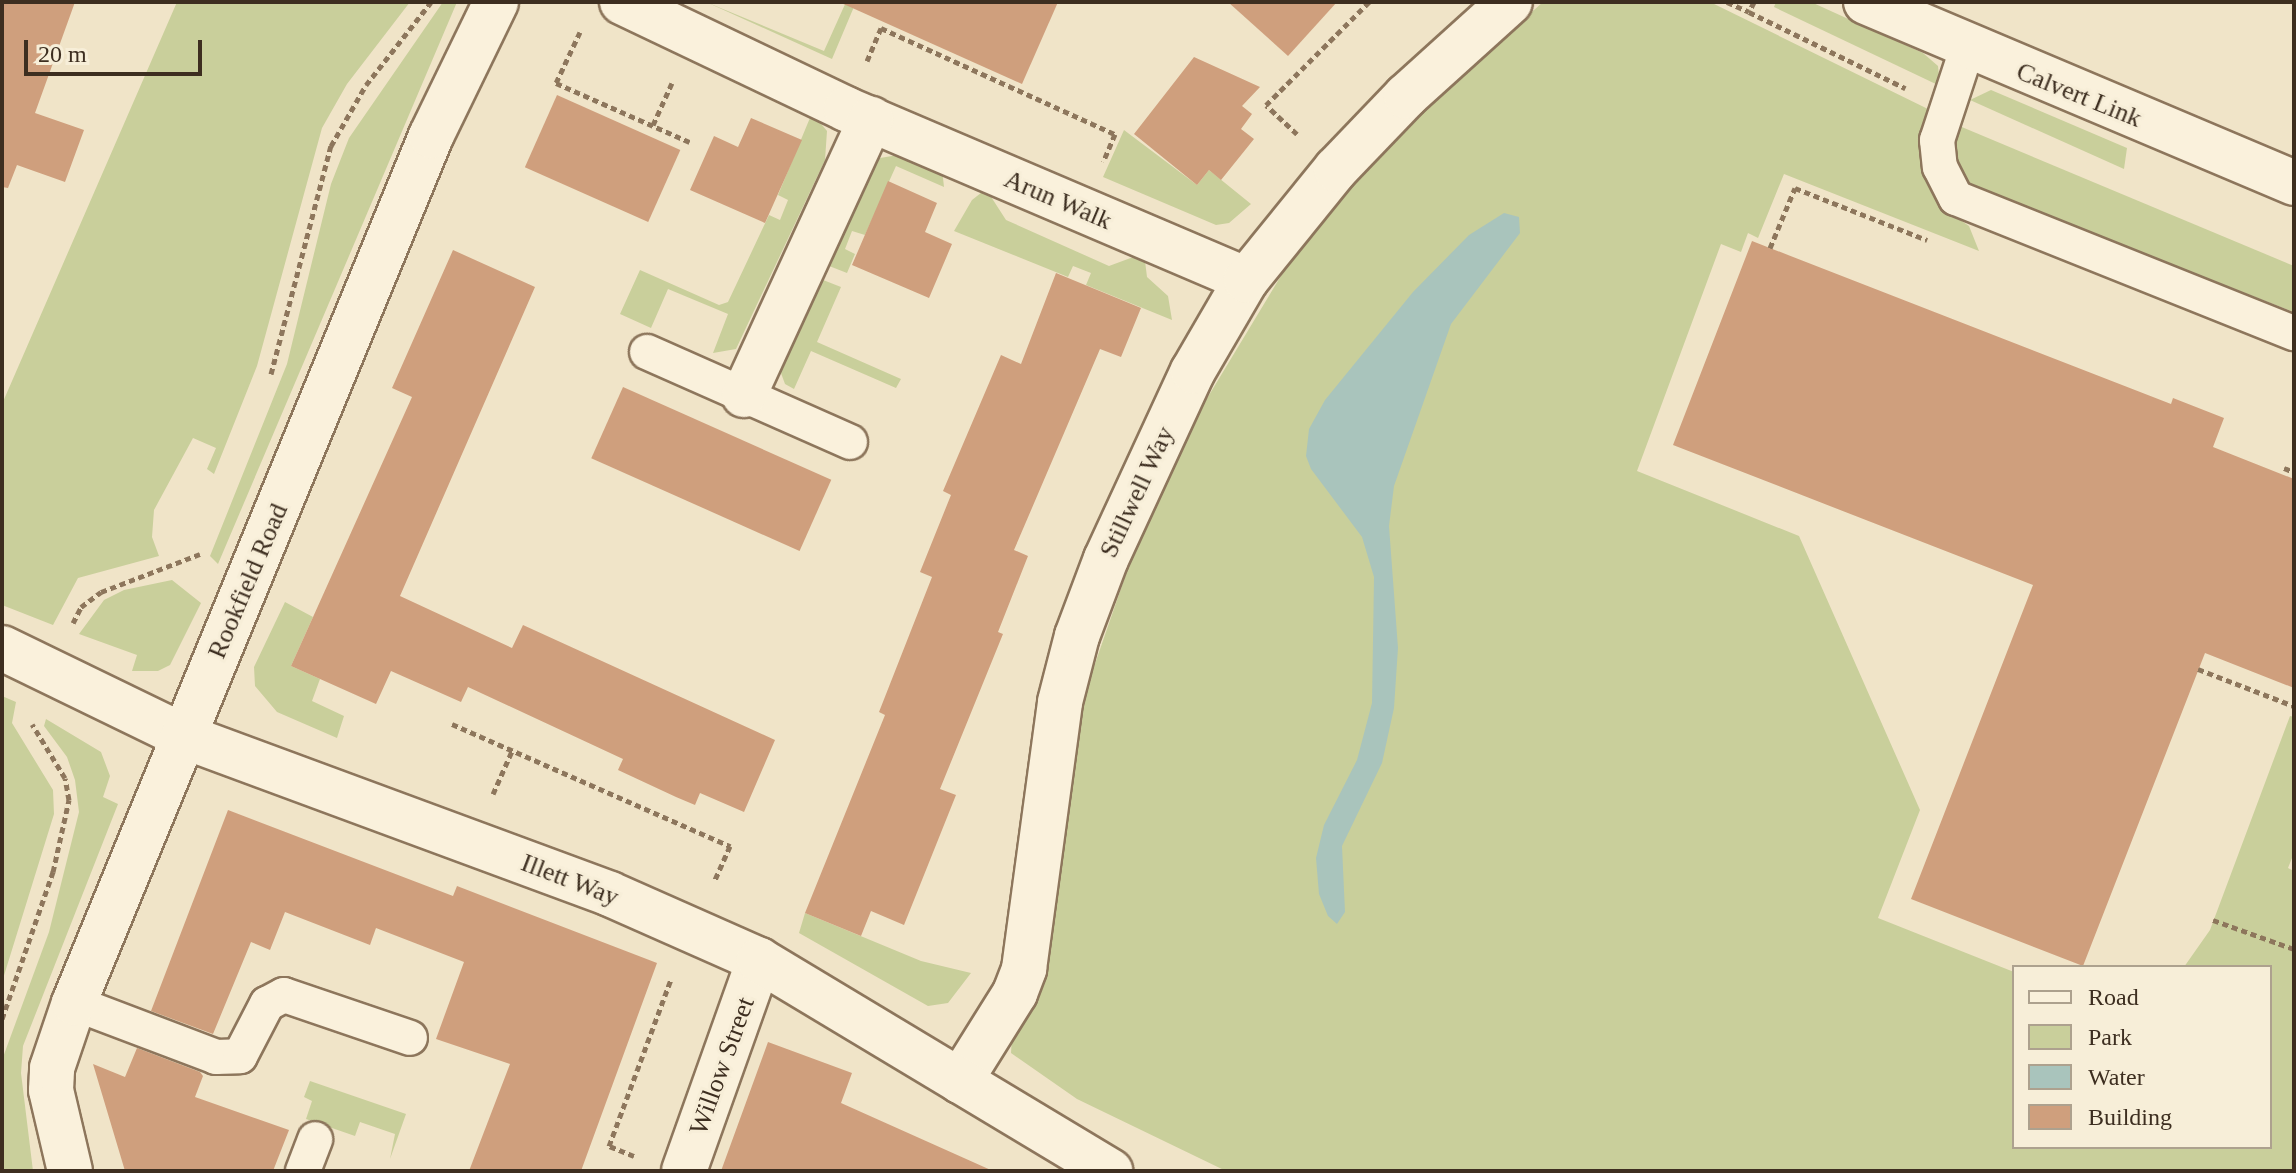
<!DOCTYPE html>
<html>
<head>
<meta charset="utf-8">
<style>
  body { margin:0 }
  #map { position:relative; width:2296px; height:1173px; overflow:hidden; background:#f0e4c8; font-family:"Times New Roman",serif }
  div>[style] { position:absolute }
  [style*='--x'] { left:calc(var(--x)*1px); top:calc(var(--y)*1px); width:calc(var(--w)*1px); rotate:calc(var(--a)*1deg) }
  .green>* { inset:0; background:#c9cf9b }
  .water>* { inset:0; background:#a9c4bc }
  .building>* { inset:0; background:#cf9f7d; transform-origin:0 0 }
  .path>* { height:5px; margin-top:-2.5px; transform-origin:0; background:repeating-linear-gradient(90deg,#8d765c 0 6px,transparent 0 10px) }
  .roads { filter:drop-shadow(2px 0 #8d765c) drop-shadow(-2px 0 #8d765c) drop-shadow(0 2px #8d765c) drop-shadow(0 -2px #8d765c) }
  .service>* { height:34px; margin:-17px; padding:0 17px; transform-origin:17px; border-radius:17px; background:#faf1dc }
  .minor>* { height:44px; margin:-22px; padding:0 22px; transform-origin:22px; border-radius:22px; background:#faf1dc }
  .tertiary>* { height:44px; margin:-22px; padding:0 22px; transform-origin:22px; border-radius:22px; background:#faf1dc }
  span { translate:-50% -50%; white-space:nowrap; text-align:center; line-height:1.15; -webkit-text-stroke:6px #f7eed8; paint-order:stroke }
  .street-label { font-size:26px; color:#3d2e20 }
  .frame { position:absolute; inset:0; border:4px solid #3d2e20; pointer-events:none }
  .legend { position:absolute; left:2012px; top:965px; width:260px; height:184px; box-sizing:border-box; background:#f7eed8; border:2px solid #ada18e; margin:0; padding:10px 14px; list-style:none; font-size:24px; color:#3d2e20 }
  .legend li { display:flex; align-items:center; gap:16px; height:40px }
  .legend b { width:40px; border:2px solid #ada18e }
  .scale { position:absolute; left:24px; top:40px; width:178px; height:36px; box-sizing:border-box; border:4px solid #3d2e20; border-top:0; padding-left:10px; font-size:24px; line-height:28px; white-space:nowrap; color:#3d2e20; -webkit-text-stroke:6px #f7eed8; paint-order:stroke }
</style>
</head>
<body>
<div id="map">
  <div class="green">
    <div style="clip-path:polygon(177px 2px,410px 2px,347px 84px,322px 128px,257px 366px,214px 474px,207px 469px,216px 448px,193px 438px,154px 510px,152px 537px,159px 556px,78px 578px,53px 625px,2px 605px,2px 404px)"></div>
    <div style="clip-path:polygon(443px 2px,457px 2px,218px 564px,210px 556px,287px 364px,331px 184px,349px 138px)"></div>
    <div style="clip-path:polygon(706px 2px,824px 51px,846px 2px,856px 2px,832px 59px)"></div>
    <div style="clip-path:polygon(1543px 2px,1710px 2px,1930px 110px,1919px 148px,1924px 178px,1940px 206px,1969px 226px,1979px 251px,1784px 174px,1758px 238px,1748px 233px,1741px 252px,1721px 244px,1637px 471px,1799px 536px,1920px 810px,1878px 918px,2014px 972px,2014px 1147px,2270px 1147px,2270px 967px,2184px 967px,2210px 930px,2290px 716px,2294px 717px,2294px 853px,2288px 868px,2294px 871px,2294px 1171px,1226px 1171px,1077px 1099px,1011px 1053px,1012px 1036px,1049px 951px,1065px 800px,1089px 681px,1134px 551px,1194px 420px,1296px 251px,1381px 147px)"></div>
    <div style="clip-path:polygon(1776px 2px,1811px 2px,1923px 53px,1938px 66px,1940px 86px,1774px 7px)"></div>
    <div style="clip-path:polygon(1991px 90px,2127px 148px,2124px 169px,1970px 100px)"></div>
    <div style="clip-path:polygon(812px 113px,827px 131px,825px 160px,736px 349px,713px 353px,728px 314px,668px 289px,651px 328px,620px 314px,640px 270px,719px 305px,728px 302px,769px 215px,780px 220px,788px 200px,778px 195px)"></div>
    <div style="clip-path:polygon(1957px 125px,2294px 266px,2294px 312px,1971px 187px,1956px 162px)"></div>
    <div style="clip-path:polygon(1124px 130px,1197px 185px,1209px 170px,1251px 204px,1229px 223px,1216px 225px,1103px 177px)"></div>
    <div style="clip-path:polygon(904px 154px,942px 169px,944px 187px,896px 166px,865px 235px,852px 231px,845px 249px,855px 254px,847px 273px,824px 264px,869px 168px,880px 158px)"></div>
    <div style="clip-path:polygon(986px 189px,1006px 220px,1109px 266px,1136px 256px,1145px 261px,1147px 277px,1168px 296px,1172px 320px,1086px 285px,1091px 273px,1073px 266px,1068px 277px,954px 231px,972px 200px)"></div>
    <div style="clip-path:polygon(818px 278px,841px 287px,817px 342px,901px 379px,896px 388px,811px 351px,794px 389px,785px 384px,778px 365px)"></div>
    <div style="clip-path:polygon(172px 580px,201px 603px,170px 665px,158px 671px,132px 671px,137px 655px,79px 634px,104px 600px,124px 590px)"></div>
    <div style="clip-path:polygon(285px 602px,313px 617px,291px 666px,320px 679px,312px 701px,344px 716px,337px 738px,277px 712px,255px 686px,254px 667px)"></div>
    <div style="clip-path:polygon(2px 696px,16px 702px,12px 723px,53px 790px,54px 814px,2px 982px)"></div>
    <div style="clip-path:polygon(46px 719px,101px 752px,110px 776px,103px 797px,118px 804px,23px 1046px,21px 1073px,33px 1171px,2px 1171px,2px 1060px,49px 932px,79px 812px,75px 780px,67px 757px,44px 726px)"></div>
    <div style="clip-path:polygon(805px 913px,921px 961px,971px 973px,948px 1003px,928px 1006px,799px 933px)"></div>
    <div style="clip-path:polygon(310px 1081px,406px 1114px,390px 1159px,395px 1134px,360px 1122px,355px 1136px,306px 1119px,312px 1101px,304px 1097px)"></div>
  </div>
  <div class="water">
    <div style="clip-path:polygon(1504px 213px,1519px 217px,1520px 233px,1451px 324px,1394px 486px,1389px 526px,1398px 648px,1394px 708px,1382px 763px,1342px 846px,1345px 912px,1337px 924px,1328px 916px,1319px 894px,1316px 858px,1324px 825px,1357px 760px,1372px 703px,1374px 577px,1362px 537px,1311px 469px,1306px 456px,1309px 429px,1325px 400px,1413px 292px,1469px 235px)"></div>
  </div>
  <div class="building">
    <div style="clip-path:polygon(2px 2px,75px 2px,35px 113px,84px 130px,65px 182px,17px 165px,8px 188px,2px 187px)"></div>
    <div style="clip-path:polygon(839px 2px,1058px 2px,1022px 84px)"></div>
    <div style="clip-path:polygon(1228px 2px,1337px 2px,1288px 56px)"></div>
    <div style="clip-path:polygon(1194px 57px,1260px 87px,1242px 106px,1252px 114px,1241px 129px,1254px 139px,1221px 180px,1209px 170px,1197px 185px,1134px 134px)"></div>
    <div style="left:557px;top:95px;width:135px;height:79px;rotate:24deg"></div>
    <div style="clip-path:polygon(751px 118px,802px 140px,765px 223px,690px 190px,714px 136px,738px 147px)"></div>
    <div style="clip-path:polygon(888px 181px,937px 203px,925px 232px,952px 244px,929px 298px,852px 265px)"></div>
    <div style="clip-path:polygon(1752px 241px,2171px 404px,2173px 398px,2224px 418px,2213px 447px,2294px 479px,2294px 688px,2205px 653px,2083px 966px,1911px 899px,2033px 585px,1673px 445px)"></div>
    <div style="clip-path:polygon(453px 250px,535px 287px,400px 596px,512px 648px,523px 625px,775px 740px,744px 812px,700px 793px,695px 805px,676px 797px,618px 770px,623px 759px,468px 687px,461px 702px,391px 671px,376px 704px,291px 666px,412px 397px,392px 388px)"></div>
    <div style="clip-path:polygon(1056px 273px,1141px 308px,1121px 357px,1100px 349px,1014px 550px,1028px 556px,998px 632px,1003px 634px,940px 789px,956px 795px,904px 925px,871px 911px,861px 936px,805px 913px,885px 715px,879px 712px,932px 577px,920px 572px,951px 495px,943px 491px,1001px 355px,1021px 364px)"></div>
    <div style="left:623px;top:387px;width:228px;height:78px;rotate:24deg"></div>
    <div style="clip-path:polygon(228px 810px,453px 896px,457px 886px,657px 963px,581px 1171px,469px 1171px,510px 1064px,436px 1039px,464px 962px,376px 928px,370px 945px,285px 912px,270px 950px,251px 942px,213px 1034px,151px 1011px)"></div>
    <div style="clip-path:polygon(768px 1042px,852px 1073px,841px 1103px,993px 1171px,721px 1171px)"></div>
    <div style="clip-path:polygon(137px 1048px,200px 1072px,203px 1076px,195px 1097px,289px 1130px,273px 1171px,125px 1171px,93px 1064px,125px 1077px)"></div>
  </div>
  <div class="path">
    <div style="--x:1727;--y:2;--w:24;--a:24"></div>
    <div style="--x:1754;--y:2;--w:11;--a:117"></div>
    <div style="--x:1749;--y:12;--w:174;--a:26"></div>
    <div style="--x:580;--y:32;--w:56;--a:115.2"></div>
    <div style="--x:556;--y:83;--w:146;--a:23.8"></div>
    <div style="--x:867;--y:61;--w:36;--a:-67"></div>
    <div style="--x:881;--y:28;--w:257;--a:24.4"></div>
    <div style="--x:1115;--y:134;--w:30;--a:113"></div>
    <div style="--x:653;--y:125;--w:46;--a:-65.7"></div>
    <div style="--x:1297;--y:134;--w:42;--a:-136.9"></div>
    <div style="--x:1266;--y:105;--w:146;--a:-45"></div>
    <div style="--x:1770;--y:248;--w:65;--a:-67.4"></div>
    <div style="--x:1795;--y:188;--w:142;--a:21.5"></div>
    <div style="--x:271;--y:374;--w:236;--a:-75.3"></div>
    <div style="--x:331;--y:146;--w:70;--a:-60.2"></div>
    <div style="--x:366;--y:85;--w:105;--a:-51.9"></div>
    <div style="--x:2284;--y:468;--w:11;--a:22"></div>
    <div style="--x:73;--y:623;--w:18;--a:-63"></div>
    <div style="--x:81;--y:607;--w:25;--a:-37"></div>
    <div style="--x:101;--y:592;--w:106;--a:-21"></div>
    <div style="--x:2198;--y:669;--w:103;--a:21.1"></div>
    <div style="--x:452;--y:724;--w:304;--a:23.7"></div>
    <div style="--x:730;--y:846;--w:39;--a:114"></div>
    <div style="--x:493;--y:794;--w:47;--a:-66.2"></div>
    <div style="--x:2213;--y:920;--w:86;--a:19.7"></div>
    <div style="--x:2;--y:1019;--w:156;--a:-70.9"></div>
    <div style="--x:53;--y:872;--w:74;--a:-77.5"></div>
    <div style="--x:69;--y:800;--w:22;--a:-100"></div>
    <div style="--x:65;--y:778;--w:63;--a:-121.4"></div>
    <div style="--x:634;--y:1156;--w:27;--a:-158"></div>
    <div style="--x:609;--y:1146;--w:178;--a:-69.6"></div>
  </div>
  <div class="roads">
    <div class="service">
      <div style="--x:1967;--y:49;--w:96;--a:108.2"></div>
      <div style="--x:1937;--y:140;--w:27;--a:84"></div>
      <div style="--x:1940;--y:167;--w:35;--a:63"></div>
      <div style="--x:1956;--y:198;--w:364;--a:21.8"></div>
      <div style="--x:647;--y:352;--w:222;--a:23.9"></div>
      <div style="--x:74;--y:1003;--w:152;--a:20.8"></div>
      <div style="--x:216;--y:1057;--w:24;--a:-2"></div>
      <div style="--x:240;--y:1056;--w:59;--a:-62.6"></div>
      <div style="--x:267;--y:1004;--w:19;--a:-28"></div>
      <div style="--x:284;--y:995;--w:133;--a:18.8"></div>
      <div style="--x:303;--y:1171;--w:34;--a:-69"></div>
    </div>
    <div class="minor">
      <div style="--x:622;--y:2;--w:248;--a:25.5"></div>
      <div style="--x:846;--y:109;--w:435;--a:23.1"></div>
      <div style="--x:744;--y:395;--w:304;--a:-65.3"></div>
      <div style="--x:960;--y:1081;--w:104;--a:-58"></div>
      <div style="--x:1015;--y:993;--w:26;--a:-69"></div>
      <div style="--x:1024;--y:969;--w:269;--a:-82.3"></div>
      <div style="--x:1060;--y:702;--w:68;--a:-75.6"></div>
      <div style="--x:1077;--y:636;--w:82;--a:-69.4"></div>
      <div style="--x:1106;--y:559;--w:207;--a:-65.2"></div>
      <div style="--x:1193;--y:371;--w:105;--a:-59.8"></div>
      <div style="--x:1246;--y:280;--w:143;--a:-51"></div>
      <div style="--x:1336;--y:169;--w:101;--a:-46.2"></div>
      <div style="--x:1406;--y:96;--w:140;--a:-42.1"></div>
      <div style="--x:684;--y:1171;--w:224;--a:-70.4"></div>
    </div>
    <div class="tertiary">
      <div style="--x:1866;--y:2;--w:465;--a:22.9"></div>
      <div style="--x:2;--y:648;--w:201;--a:25.9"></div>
      <div style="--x:183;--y:736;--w:455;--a:20.3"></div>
      <div style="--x:610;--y:894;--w:163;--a:23.9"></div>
      <div style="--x:759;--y:960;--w:410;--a:31"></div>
      <div style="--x:70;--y:1171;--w:83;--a:-103.2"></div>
      <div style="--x:51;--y:1090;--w:22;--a:-87"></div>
      <div style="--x:52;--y:1068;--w:69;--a:-71.3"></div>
      <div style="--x:74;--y:1003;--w:938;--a:-67.62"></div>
      <div style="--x:431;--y:136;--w:149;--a:-64.1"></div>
    </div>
  </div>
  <div class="street-label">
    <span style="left:2079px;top:95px;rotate:22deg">Calvert Link</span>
    <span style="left:1058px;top:200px;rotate:23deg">Arun Walk</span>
    <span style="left:1137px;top:492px;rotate:-65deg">Stillwell Way</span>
    <span style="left:248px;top:581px;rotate:-67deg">Rookfield Road</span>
    <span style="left:570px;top:880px;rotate:21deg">Illett Way</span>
    <span style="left:722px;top:1066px;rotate:-70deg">Willow Street</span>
  </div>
  <div class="frame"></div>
  <ul class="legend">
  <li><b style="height:10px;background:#faf1dc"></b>Road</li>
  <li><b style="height:22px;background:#c9cf9b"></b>Park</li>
  <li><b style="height:22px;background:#a9c4bc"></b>Water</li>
  <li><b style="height:22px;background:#cf9f7d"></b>Building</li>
  </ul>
  <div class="scale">20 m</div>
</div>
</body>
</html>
